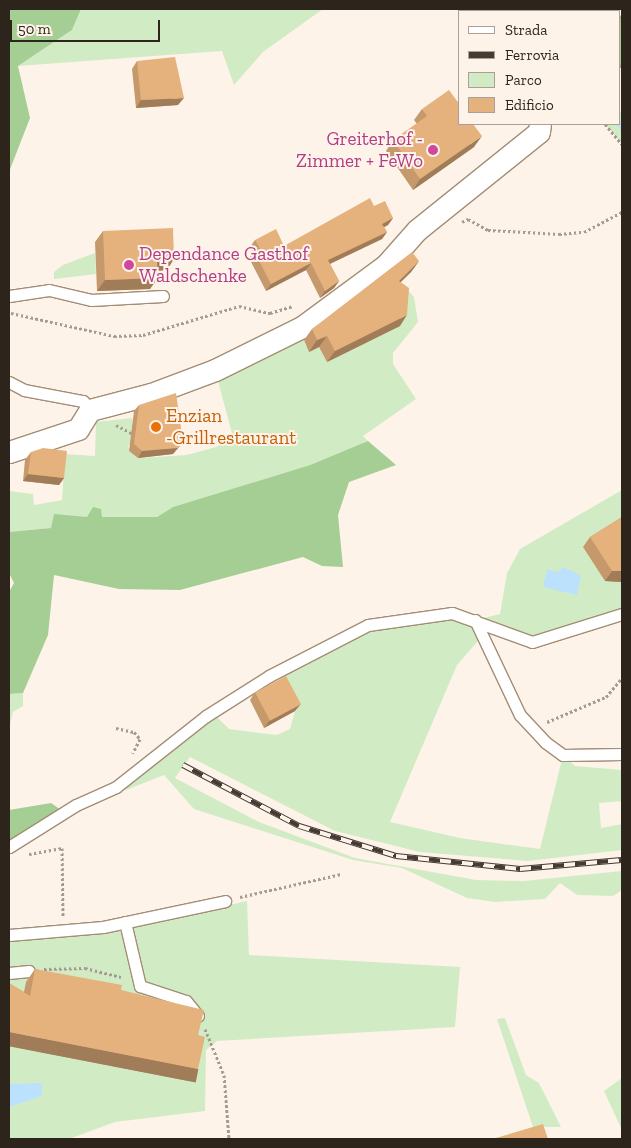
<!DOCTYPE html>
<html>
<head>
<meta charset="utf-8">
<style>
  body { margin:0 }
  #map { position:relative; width:631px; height:1148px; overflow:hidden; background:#fef3e9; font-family:"Zilla Slab",serif }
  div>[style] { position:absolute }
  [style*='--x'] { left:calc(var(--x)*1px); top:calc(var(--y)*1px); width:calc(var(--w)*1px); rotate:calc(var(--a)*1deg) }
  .green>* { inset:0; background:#d1ecc5 }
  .forest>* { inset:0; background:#a5ce94; transform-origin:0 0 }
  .water>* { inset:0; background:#bce1fc }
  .stream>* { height:6px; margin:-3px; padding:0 3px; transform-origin:3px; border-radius:3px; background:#bce1fc }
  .path>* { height:3px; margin-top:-1.5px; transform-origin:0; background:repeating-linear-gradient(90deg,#a59b91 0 2.5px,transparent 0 5px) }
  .roads { filter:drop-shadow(1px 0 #a48d75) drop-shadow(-1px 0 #a48d75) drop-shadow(0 1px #a48d75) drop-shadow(0 -1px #a48d75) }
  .service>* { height:11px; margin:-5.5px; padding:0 5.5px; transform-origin:5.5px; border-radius:5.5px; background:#fff }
  .minor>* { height:21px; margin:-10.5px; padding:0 10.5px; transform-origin:10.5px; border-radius:10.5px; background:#fff }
  .rail>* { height:5.5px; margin-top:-2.75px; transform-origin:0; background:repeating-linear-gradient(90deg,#fef3e9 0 11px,#443b32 0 22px); box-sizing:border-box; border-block:1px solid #443b32 }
  .wall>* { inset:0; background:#c5996c }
  .shaded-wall>* { inset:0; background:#a07d58; transform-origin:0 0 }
  .building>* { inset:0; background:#e5b27d; transform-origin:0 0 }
  .dots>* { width:14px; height:14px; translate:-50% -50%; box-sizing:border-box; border:2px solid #fef3e9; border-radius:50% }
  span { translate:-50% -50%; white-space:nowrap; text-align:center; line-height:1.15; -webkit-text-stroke:4px #fef3e9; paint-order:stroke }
  .hotel-label { font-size:19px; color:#b23c85 }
  .right { translate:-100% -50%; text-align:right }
  .left { translate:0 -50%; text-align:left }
  .food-label { font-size:19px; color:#c56008 }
  .frame { position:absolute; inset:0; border:10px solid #2d241b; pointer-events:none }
  .legend { position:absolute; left:458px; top:10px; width:162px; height:115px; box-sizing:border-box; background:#fef3e9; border:1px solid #aaa097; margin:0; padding:6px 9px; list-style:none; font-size:15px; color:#2d241b }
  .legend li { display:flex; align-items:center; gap:10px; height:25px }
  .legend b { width:25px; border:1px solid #aaa097 }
  .scale { position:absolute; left:10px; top:20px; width:150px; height:22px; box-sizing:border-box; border:2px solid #2d241b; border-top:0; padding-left:6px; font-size:15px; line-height:18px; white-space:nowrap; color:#2d241b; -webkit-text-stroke:4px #fef3e9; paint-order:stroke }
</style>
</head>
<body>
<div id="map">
  <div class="green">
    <div style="clip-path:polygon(81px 9px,323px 9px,263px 52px,234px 85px,222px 51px,18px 66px,72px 30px)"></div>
    <div style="clip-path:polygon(620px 111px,622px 114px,622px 144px,605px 124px,620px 124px)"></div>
    <div style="clip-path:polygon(95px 253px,96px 274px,54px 279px,54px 272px,63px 265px)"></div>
    <div style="clip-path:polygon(405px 287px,414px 297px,418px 322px,393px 353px,393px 364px,416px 399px,363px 436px,368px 441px,310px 465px,173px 507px,157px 517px,87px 517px,51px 528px,9px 532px,9px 491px,33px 494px,34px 505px,62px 500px,65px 454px,95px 456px,96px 422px,132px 418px,134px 437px,128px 447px,138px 458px,187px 455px,216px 447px,233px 437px,215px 370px,302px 336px,309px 351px,319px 347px,327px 362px)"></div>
    <div style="clip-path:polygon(622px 490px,622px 614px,539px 641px,491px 626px,457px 665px,390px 822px,460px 838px,540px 849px,563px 755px,575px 766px,622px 770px,622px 801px,599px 803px,601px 828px,622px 824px,622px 850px,528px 861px,420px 852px,335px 831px,190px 757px,175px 778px,259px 822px,355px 858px,476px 880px,524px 881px,622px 871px,622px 890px,613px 896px,577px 895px,560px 883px,545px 899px,495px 902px,467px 898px,402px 868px,353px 860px,194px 809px,164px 775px,126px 790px,116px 787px,206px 716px,218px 718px,229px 729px,277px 735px,290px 729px,295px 711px,278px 672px,354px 632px,443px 613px,475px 620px,500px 614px,507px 573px,520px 549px)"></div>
    <div style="clip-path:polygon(23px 693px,23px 706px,13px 712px,9px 728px,9px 694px)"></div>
    <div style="clip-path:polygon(247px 901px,249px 955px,460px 967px,455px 1027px,217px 1041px,206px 1050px,205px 1111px,115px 1122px,69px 1139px,9px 1139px,9px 935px,126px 928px)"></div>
    <div style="clip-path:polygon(505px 1018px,526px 1075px,539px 1083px,561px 1127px,534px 1127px,539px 1139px,492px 1139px,533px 1127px,497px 1019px)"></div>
    <div style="clip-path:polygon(622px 1078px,622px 1128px,621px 1128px,604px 1091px)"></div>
  </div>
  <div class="forest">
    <div style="clip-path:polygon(9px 9px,81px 9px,72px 30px,18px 66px,30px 118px,9px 172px)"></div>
    <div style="left:622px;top:9px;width:56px;height:3px;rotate:90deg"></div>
    <div style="clip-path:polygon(368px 441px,396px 465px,349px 482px,338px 515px,343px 567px,322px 566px,303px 557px,180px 590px,119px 589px,54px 575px,48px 635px,23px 693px,9px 694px,9px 592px,14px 583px,9px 573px,9px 532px,51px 528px,54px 514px,87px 517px,93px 507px,101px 509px,102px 517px,157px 517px,173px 507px,310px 465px)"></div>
    <div style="clip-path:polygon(51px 803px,64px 812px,9px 847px,9px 810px)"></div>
  </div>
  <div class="water">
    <div style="clip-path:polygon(564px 567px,581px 576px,577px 595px,543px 587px,547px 569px,558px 572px)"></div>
    <div style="clip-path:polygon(42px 1083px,42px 1096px,9px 1107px,9px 1084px)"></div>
  </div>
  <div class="stream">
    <div style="--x:516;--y:9;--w:4;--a:34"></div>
    <div style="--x:620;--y:124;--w:3;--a:45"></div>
  </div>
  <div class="path">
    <div style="--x:620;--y:67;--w:3;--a:-45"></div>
    <div style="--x:605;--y:124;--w:26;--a:50"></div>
    <div style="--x:462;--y:222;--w:7;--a:-27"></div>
    <div style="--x:468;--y:219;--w:23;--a:29"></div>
    <div style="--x:488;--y:230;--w:71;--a:3.2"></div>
    <div style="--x:559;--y:234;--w:25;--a:-5"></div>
    <div style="--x:584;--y:232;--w:43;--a:-27.8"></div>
    <div style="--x:11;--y:313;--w:106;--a:12.6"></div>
    <div style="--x:114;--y:336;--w:29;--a:-2"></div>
    <div style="--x:143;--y:335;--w:100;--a:-16.8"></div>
    <div style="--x:239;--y:306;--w:32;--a:13"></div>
    <div style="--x:270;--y:313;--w:24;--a:-17"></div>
    <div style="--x:116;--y:425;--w:19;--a:28"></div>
    <div style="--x:547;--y:722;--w:64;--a:-23"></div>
    <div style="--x:606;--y:697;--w:25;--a:-50"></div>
    <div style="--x:116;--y:728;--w:18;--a:13"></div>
    <div style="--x:134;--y:732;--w:9;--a:49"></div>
    <div style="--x:140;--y:739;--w:16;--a:117"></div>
    <div style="--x:29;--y:854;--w:34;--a:-10"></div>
    <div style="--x:62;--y:848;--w:68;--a:89.2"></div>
    <div style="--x:240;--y:897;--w:104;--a:-12.8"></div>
    <div style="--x:44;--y:969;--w:41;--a:-1.4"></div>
    <div style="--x:85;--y:968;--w:37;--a:14"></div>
    <div style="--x:205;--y:1029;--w:50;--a:67.6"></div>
    <div style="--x:224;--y:1075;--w:64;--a:85.5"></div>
  </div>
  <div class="roads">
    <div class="service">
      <div style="--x:9;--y:296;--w:40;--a:-8.5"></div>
      <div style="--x:49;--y:290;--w:43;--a:13.4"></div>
      <div style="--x:91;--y:300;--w:72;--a:-3.2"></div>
      <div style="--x:9;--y:382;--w:17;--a:28"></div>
      <div style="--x:24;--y:390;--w:60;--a:10.6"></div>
      <div style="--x:83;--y:401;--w:11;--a:52"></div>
      <div style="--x:475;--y:620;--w:105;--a:64.7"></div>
      <div style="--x:520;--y:715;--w:37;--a:47"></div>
      <div style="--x:545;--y:742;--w:22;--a:36"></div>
      <div style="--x:563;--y:755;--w:59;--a:-1"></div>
      <div style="--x:9;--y:847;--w:79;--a:-32.1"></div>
      <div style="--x:76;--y:805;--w:44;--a:-24.2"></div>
      <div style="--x:116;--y:787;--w:115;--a:-38.3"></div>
      <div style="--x:206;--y:716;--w:75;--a:-32.4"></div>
      <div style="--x:269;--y:676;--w:111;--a:-27.3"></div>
      <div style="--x:368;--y:625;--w:85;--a:-8.1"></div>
      <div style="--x:452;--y:613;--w:85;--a:19.9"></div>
      <div style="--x:532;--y:642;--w:94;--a:-17.3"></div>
      <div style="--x:125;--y:922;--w:66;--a:76.8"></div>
      <div style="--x:140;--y:986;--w:48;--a:18.1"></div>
      <div style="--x:186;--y:1001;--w:19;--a:51"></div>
      <div style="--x:9;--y:935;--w:94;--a:-4.9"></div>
      <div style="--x:103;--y:927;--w:125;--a:-12"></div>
      <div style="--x:9;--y:973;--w:20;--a:-6"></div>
    </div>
    <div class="minor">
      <div style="--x:609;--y:11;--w:4;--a:-34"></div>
      <div style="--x:9;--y:452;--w:73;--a:-18.4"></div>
      <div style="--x:78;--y:429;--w:22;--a:-58"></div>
      <div style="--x:90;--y:410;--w:63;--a:-14.7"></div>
      <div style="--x:151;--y:394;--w:68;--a:-20.6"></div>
      <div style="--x:215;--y:370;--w:97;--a:-26.3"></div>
      <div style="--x:302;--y:327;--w:104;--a:-36.4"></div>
      <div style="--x:386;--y:265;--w:47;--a:-48.5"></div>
      <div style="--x:417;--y:230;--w:156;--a:-38.8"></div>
      <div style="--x:539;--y:132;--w:8;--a:-83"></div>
    </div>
  </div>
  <div class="rail">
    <div style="--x:183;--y:765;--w:131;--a:27.7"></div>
    <div style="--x:299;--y:826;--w:102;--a:17.2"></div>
    <div style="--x:396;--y:856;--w:125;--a:6"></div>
    <div style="--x:520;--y:869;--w:102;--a:-5"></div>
  </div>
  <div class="wall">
    <div style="clip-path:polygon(137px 61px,178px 105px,136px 108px,132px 69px)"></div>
    <div style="clip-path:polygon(422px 109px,474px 147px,413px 190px,386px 151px,393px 140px,417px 124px,414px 120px)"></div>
    <div style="clip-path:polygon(374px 206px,393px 218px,388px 225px,384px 227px,387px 232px,382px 239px,330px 264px,339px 281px,334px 288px,320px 298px,306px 270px,266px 291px,249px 258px,253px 253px,250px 247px,255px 240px,284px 246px)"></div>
    <div style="clip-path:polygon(103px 231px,167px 270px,157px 271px,150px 289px,97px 291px,95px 242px)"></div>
    <div style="clip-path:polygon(419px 261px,411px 272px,400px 282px,400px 326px,327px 362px,319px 347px,309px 352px,304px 340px,312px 329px)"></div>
    <div style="clip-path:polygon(139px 405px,183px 442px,173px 454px,138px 458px,129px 451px,134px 411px)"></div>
    <div style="clip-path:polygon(31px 452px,64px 478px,59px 485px,23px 481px,25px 460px)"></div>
    <div style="clip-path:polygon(622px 517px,622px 582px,605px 581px,583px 547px,590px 537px)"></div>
    <div style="clip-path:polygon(255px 692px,295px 711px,264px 728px,250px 700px)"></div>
    <div style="clip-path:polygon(35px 969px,121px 990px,189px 1081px,9px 1046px,9px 983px,24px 992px,26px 982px)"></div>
  </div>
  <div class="shaded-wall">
    <div style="clip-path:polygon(184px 98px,178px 105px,136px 108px,141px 100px)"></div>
    <div style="clip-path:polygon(482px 136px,474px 147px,413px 190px,420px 179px)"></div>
    <div style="clip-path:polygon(393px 218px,388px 225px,377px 231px,382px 224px)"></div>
    <div style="clip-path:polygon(387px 232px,382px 239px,323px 267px,328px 260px)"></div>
    <div style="clip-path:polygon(174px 259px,167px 270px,149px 271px,157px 260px)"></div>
    <div style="clip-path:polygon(419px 261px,411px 272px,391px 292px,399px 281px)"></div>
    <div style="clip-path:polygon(311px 263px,306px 270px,266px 291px,271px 284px)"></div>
    <div style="clip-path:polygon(158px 278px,150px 289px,97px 291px,105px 280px)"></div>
    <div style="clip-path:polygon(339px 281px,334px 288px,320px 298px,325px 291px)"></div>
    <div style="clip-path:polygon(407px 315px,400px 326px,327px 362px,335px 351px)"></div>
    <div style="clip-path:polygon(327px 336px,319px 347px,309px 352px,317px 340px)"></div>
    <div style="clip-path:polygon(183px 442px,173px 454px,138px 458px,142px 451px)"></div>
    <div style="clip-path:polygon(28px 474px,64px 478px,59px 485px,23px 481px)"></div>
    <div style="clip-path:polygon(612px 571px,622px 571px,622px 582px,605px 581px)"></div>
    <div style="clip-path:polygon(301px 704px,295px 711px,264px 728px,270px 720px)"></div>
    <div style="left:9px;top:1032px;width:193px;height:14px;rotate:11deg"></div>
  </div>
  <div class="building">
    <div style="clip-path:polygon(175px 57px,184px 98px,141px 100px,137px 61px)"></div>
    <div style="clip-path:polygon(449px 90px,460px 105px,460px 124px,473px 124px,482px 136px,420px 179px,393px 140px,427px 116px,422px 109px)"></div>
    <div style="clip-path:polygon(370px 198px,374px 206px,385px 201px,393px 218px,382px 224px,387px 232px,328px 260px,339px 281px,325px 291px,311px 263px,271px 284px,254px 251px,260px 249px,255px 240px,276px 229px,284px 246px)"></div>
    <div style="clip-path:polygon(173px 228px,174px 259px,157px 260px,158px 278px,105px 280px,103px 231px)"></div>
    <div style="clip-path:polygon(412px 252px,419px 261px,399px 281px,409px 288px,407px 315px,335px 351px,327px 336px,317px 340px,312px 329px)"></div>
    <div style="clip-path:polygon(176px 393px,183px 442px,178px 448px,142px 451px,134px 444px,139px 405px)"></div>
    <div style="clip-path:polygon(43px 448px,67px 451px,64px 478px,28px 474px,31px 452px)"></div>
    <div style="clip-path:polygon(622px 517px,622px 571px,612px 571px,590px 537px)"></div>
    <div style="left:286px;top:676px;width:32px;height:35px;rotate:62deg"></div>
    <div style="clip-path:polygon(35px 969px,122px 985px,121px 990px,204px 1010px,198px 1035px,205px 1037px,198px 1069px,9px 1032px,9px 983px,30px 996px)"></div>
    <div style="clip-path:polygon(543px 1124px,548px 1139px,493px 1139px)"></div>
  </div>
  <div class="dots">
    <div style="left:433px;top:150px;background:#d1479c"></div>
    <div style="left:129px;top:265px;background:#d1479c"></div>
    <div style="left:156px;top:427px;background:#e8710a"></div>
  </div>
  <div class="hotel-label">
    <span class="right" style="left:423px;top:150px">Greiterhof -<br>Zimmer + FeWo</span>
    <span class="left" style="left:139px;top:265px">Dependance Gasthof<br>Waldschenke</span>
  </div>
  <div class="food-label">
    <span class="left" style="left:166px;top:427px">Enzian<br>-Grillrestaurant</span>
  </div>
  <div class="frame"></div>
  <ul class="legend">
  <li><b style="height:6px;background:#fff"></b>Strada</li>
  <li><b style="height:6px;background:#443b32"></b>Ferrovia</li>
  <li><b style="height:14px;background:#d1ecc5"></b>Parco</li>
  <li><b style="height:14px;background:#e5b27d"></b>Edificio</li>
  </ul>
  <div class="scale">50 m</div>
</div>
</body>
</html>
